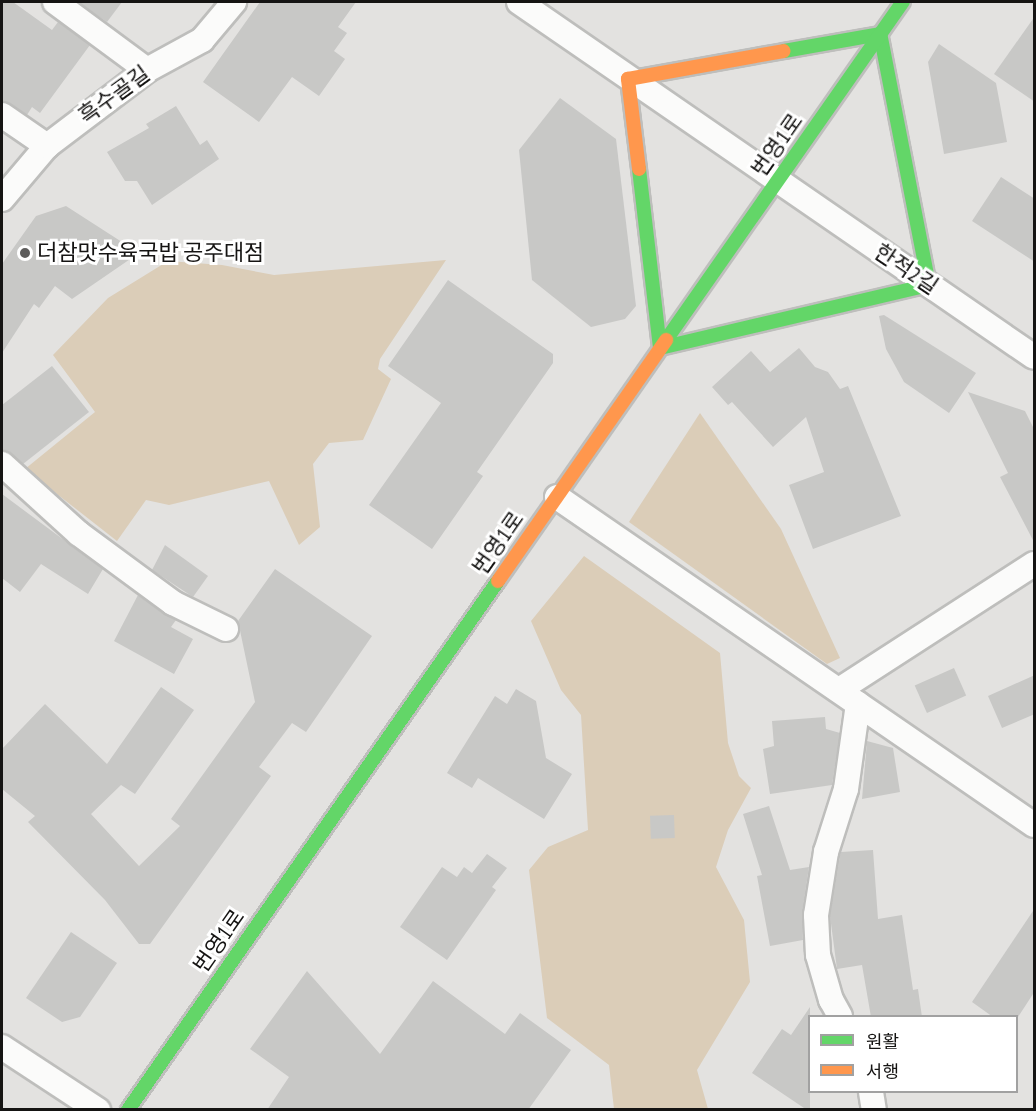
<!DOCTYPE html>
<html>
<head>
<meta charset="utf-8">
<style>
  body { margin:0 }
  #map { position:relative; width:1036px; height:1111px; overflow:hidden; background:#e3e2e0; font-family:"PT Sans Narrow","Noto Sans KR",sans-serif }
  div>[style] { position:absolute }
  [style*='--x'] { left:calc(var(--x)*1px); top:calc(var(--y)*1px); width:calc(var(--w)*1px); rotate:calc(var(--a)*1deg) }
  .green>* { inset:0; background:#dbcdb8 }
  .building>* { inset:0; background:#c8c8c6; transform-origin:0 0 }
  .roads { filter:drop-shadow(2px 0 #bebebc) drop-shadow(-2px 0 #bebebc) drop-shadow(0 2px #bebebc) drop-shadow(0 -2px #bebebc) }
  .street>* { height:24px; margin:-12px; padding:0 12px; transform-origin:12px; border-radius:12px; background:#fbfbfa }
  .fast>* { height:14px; margin:-7px; padding:0 7px; transform-origin:7px; border-radius:7px; background:#63d668 }
  .slow>* { height:14px; margin:-7px; padding:0 7px; transform-origin:7px; border-radius:7px; background:#ff974d }
  .dots>* { width:16px; height:16px; translate:-50% -50%; box-sizing:border-box; border:3px solid #fff; border-radius:50% }
  span { translate:-50% -50%; white-space:nowrap; text-align:center; line-height:1.15; -webkit-text-stroke:6px #fff; paint-order:stroke }
  .street-label { font-size:22px; color:#151413 }
  .poi-label { font-size:22px; color:#151413 }
  .left { translate:0 -50%; text-align:left }
  .frame { position:absolute; inset:0; border:3px solid #151413; pointer-events:none }
  .legend { position:absolute; left:808px; top:1015px; width:210px; height:78px; box-sizing:border-box; background:#fff; border:2px solid #a1a1a1; margin:0; padding:8px 10px; list-style:none; font-size:18px; color:#151413 }
  .legend li { display:flex; align-items:center; gap:12px; height:30px }
  .legend b { width:30px; border:2px solid #a1a1a1 }
</style>
</head>
<body>
<div id="map">
  <div class="green">
    <div style="clip-path:polygon(446px 260px,380px 359px,378px 369px,391px 379px,363px 440px,329px 443px,313px 464px,320px 527px,299px 545px,269px 481px,169px 505px,146px 500px,117px 541px,25px 469px,95px 412px,53px 355px,108px 298px,168px 261px,222px 265px,274px 275px)"></div>
    <div style="clip-path:polygon(700px 413px,781px 529px,840px 658px,827px 664px,629px 522px)"></div>
    <div style="clip-path:polygon(584px 556px,720px 653px,728px 743px,739px 776px,751px 788px,728px 830px,716px 867px,744px 920px,750px 982px,697px 1070px,708px 1109px,614px 1109px,609px 1065px,547px 1018px,529px 870px,548px 847px,588px 830px,581px 715px,561px 690px,531px 621px)"></div>
  </div>
  <div class="building">
    <div style="clip-path:polygon(2px 2px,13px 2px,52px 30px,58px 22px,90px 45px,40px 113px,32px 107px,27px 115px,2px 101px)"></div>
    <div style="clip-path:polygon(78px 2px,122px 2px,107px 22px)"></div>
    <div style="clip-path:polygon(260px 2px,356px 2px,338px 27px,347px 33px,334px 51px,345px 59px,319px 96px,292px 77px,259px 122px,203px 82px)"></div>
    <div style="clip-path:polygon(1035px 16px,1035px 102px,994px 74px)"></div>
    <div style="clip-path:polygon(939px 44px,996px 83px,1007px 142px,944px 154px,928px 62px)"></div>
    <div style="clip-path:polygon(560px 98px,616px 139px,636px 306px,625px 319px,591px 327px,532px 280px,519px 150px)"></div>
    <div style="clip-path:polygon(176px 106px,200px 145px,207px 140px,219px 159px,152px 205px,137px 181px,125px 181px,107px 152px,149px 128px,146px 124px)"></div>
    <div style="clip-path:polygon(1001px 177px,1035px 199px,1035px 262px,972px 221px)"></div>
    <div style="clip-path:polygon(66px 206px,139px 253px,72px 299px,55px 286px,39px 308px,34px 304px,2px 353px,2px 264px,36px 216px)"></div>
    <div style="clip-path:polygon(448px 280px,553px 354px,553px 363px,477px 472px,483px 476px,432px 549px,369px 505px,441px 403px,388px 366px)"></div>
    <div style="clip-path:polygon(884px 315px,976px 373px,949px 413px,904px 382px,886px 349px,879px 316px)"></div>
    <div style="clip-path:polygon(799px 348px,815px 367px,828px 372px,840px 389px,848px 386px,901px 516px,813px 549px,789px 485px,824px 472px,806px 417px,773px 447px,732px 402px,728px 405px,712px 387px,751px 351px,770px 372px)"></div>
    <div style="clip-path:polygon(52px 366px,89px 412px,23px 464px,2px 450px,2px 405px)"></div>
    <div style="clip-path:polygon(968px 392px,1025px 411px,1035px 431px,1035px 544px,1000px 477px,1008px 473px)"></div>
    <div style="clip-path:polygon(2px 494px,103px 569px,88px 594px,41px 564px,20px 592px,2px 578px)"></div>
    <div style="clip-path:polygon(165px 545px,208px 576px,193px 597px,152px 570px)"></div>
    <div style="clip-path:polygon(275px 569px,372px 636px,306px 732px,292px 723px,259px 767px,271px 776px,150px 944px,139px 944px,105px 900px,28px 822px,35px 816px,2px 789px,2px 749px,45px 704px,107px 764px,161px 687px,194px 710px,135px 794px,121px 785px,91px 814px,139px 866px,180px 826px,171px 819px,255px 702px,238px 621px)"></div>
    <div style="clip-path:polygon(138px 595px,176px 620px,171px 627px,193px 639px,174px 674px,114px 641px)"></div>
    <div style="left:954px;top:668px;width:30px;height:43px;rotate:66deg"></div>
    <div style="clip-path:polygon(1035px 675px,1035px 714px,1002px 728px,988px 696px)"></div>
    <div style="clip-path:polygon(516px 689px,536px 701px,546px 758px,572px 774px,544px 819px,478px 778px,472px 788px,447px 773px,495px 696px,507px 704px)"></div>
    <div style="clip-path:polygon(825px 717px,826px 729px,840px 733px,832px 785px,770px 794px,763px 749px,774px 746px,772px 721px)"></div>
    <div style="clip-path:polygon(867px 741px,893px 748px,900px 792px,862px 799px)"></div>
    <div style="clip-path:polygon(769px 806px,790px 870px,809px 867px,802px 913px,803px 940px,770px 946px,757px 876px,762px 875px,743px 814px)"></div>
    <div style="left:674px;top:815px;width:23px;height:24px;rotate:88deg"></div>
    <div style="clip-path:polygon(873px 850px,878px 919px,902px 915px,913px 990px,918px 989px,922px 1017px,871px 1017px,862px 965px,837px 969px,830px 916px,840px 855px,841px 852px)"></div>
    <div style="clip-path:polygon(487px 854px,507px 868px,492px 887px,496px 890px,447px 960px,400px 927px,442px 867px,457px 877px,464px 867px,472px 873px)"></div>
    <div style="clip-path:polygon(1035px 908px,1035px 991px,1018px 1017px,993px 1017px,972px 1002px)"></div>
    <div style="clip-path:polygon(71px 932px,117px 963px,80px 1017px,62px 1022px,26px 998px)"></div>
    <div style="clip-path:polygon(307px 971px,380px 1054px,433px 981px,505px 1034px,520px 1013px,571px 1050px,528px 1110px,267px 1110px,289px 1077px,250px 1049px)"></div>
    <div style="clip-path:polygon(810px 1007px,810px 1110px,807px 1110px,752px 1073px,782px 1029px,791px 1035px)"></div>
  </div>
  <div class="roads">
    <div class="street">
      <div style="--x:55;--y:2;--w:114;--a:36.5"></div>
      <div style="--x:519;--y:2;--w:625;--a:34.58"></div>
      <div style="--x:2;--y:115;--w:55;--a:34.6"></div>
      <div style="--x:2;--y:199;--w:70;--a:-49.7"></div>
      <div style="--x:47;--y:146;--w:126;--a:-37.2"></div>
      <div style="--x:147;--y:70;--w:63;--a:-28.6"></div>
      <div style="--x:202;--y:40;--w:50;--a:-49.9"></div>
      <div style="--x:2;--y:464;--w:103;--a:42.2"></div>
      <div style="--x:78;--y:533;--w:118;--a:36.4"></div>
      <div style="--x:173;--y:603;--w:59;--a:26.1"></div>
      <div style="--x:557;--y:497;--w:579;--a:34.51"></div>
      <div style="--x:839;--y:690;--w:232;--a:-32.9"></div>
      <div style="--x:840;--y:1016;--w:18;--a:-119"></div>
      <div style="--x:831;--y:1000;--w:47;--a:-106.1"></div>
      <div style="--x:818;--y:955;--w:40;--a:-92.9"></div>
      <div style="--x:816;--y:915;--w:64;--a:-81"></div>
      <div style="--x:826;--y:852;--w:66;--a:-72.4"></div>
      <div style="--x:846;--y:789;--w:86;--a:-82"></div>
      <div style="--x:2;--y:1047;--w:115;--a:33.3"></div>
      <div style="--x:871;--y:1092;--w:18;--a:81"></div>
    </div>
    <div class="fast">
      <div style="--x:784;--y:51;--w:97;--a:-10"></div>
      <div style="--x:639;--y:169;--w:180;--a:83.3"></div>
      <div style="--x:660;--y:348;--w:276;--a:-13.2"></div>
      <div style="--x:929;--y:285;--w:256;--a:-101"></div>
      <div style="--x:666;--y:340;--w:413;--a:-55"></div>
      <div style="--x:128;--y:1110;--w:646;--a:-55.03"></div>
    </div>
    <div class="slow">
      <div style="--x:639;--y:169;--w:91;--a:-97"></div>
      <div style="--x:628;--y:79;--w:158;--a:-10.2"></div>
      <div style="--x:498;--y:581;--w:294;--a:-55.1"></div>
    </div>
  </div>
  <div class="dots">
    <div style="left:25px;top:253px;background:#5d5c5b"></div>
  </div>
  <div class="street-label">
    <span style="left:114px;top:95px;rotate:-36deg">흑수골길</span>
    <span style="left:777px;top:145px;rotate:-55deg">번영1로</span>
    <span style="left:906px;top:269px;rotate:34deg">한적2길</span>
    <span style="left:498px;top:543px;rotate:-55deg">번영1로</span>
    <span style="left:219px;top:941px;rotate:-55deg">번영1로</span>
  </div>
  <div class="poi-label">
    <span class="left" style="left:37px;top:253px">더참맛수육국밥 공주대점</span>
  </div>
  <div class="frame"></div>
  <ul class="legend">
  <li><b style="height:8px;background:#63d668"></b>원활</li>
  <li><b style="height:8px;background:#ff974d"></b>서행</li>
  </ul>
</div>
</body>
</html>
